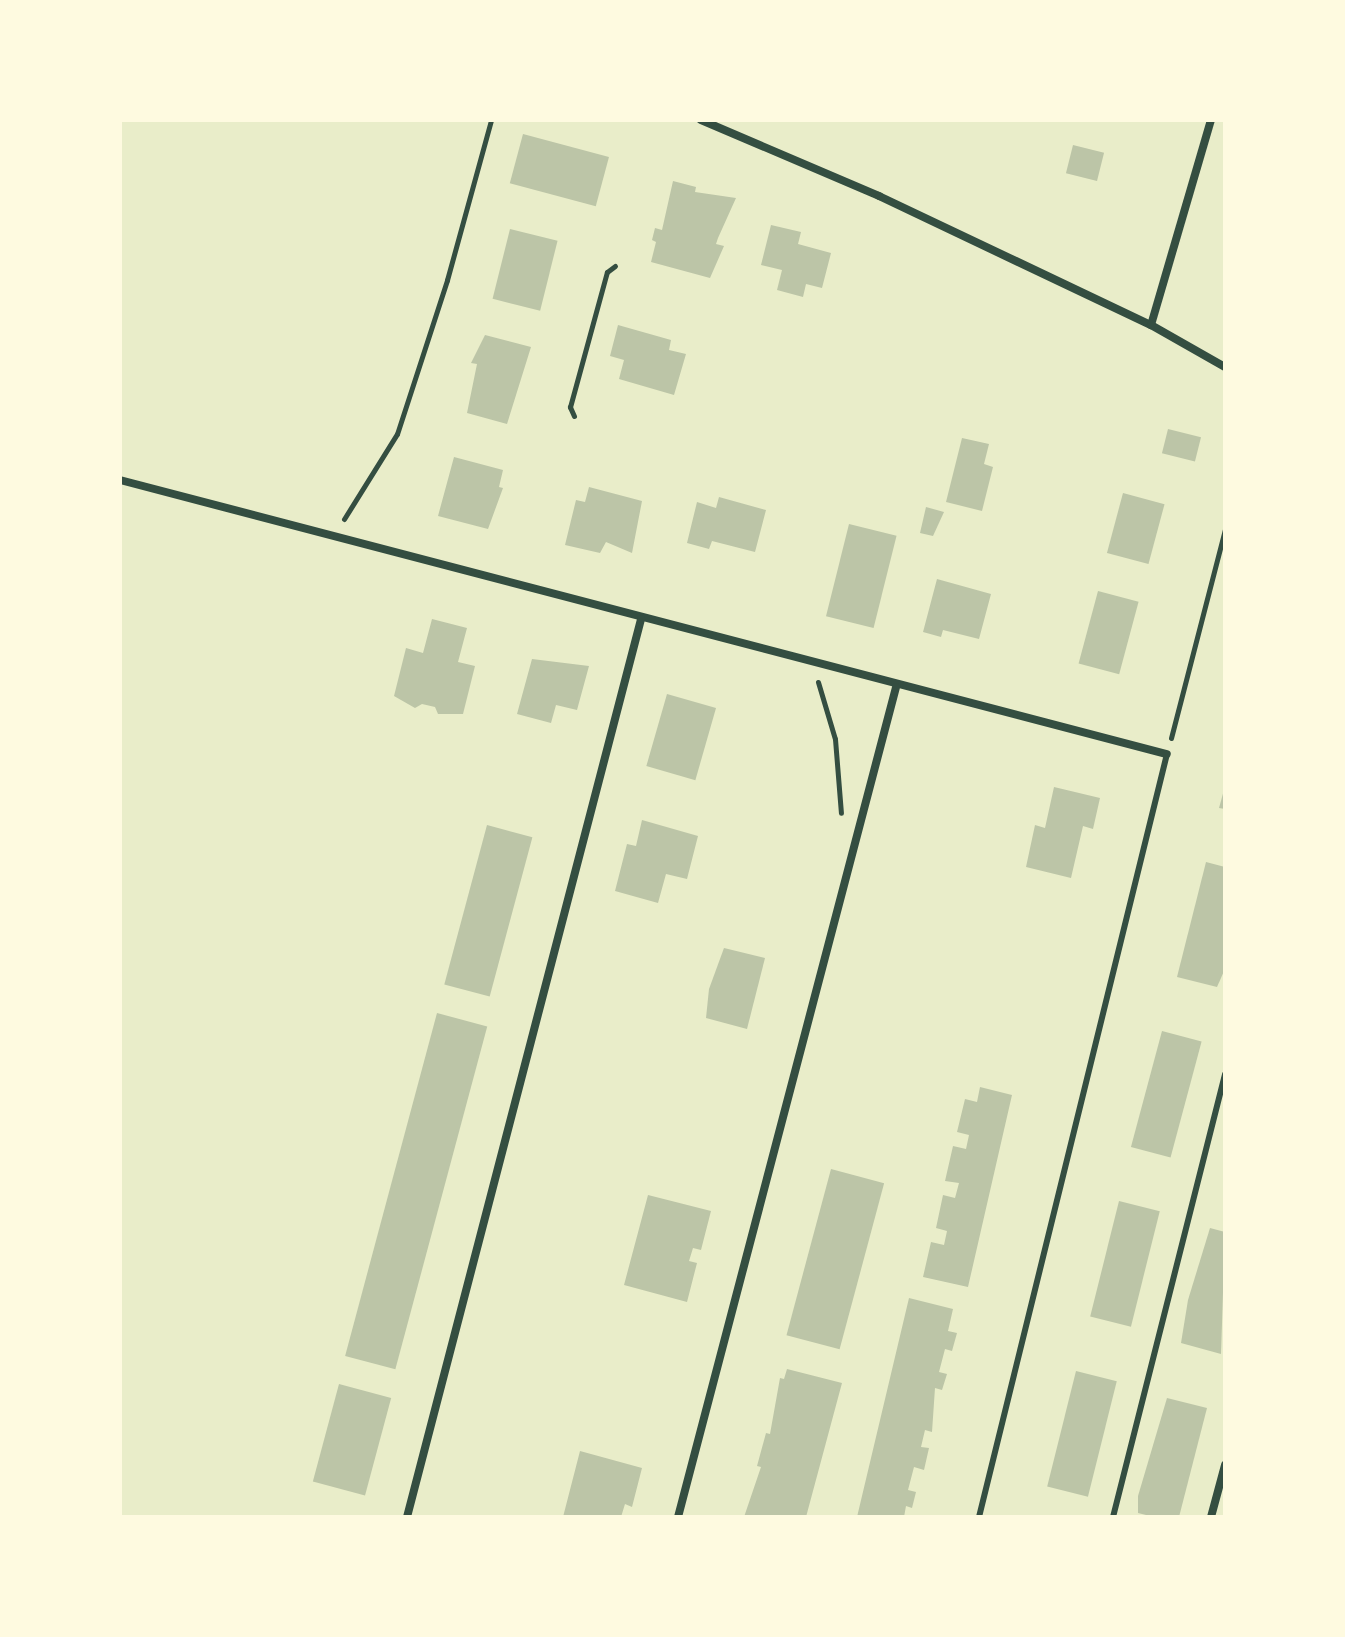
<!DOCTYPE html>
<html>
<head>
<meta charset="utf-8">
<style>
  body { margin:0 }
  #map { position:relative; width:1345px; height:1637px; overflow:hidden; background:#e9edc9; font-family:Raleway,sans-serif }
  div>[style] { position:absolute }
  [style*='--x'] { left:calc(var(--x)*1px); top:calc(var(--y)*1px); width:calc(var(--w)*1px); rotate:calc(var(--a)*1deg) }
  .building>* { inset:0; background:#bcc5a7; transform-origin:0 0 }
  .path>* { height:5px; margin:-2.5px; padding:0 2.5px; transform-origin:2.5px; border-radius:2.5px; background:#344e41 }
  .service>* { height:6px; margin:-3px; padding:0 3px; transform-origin:3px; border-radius:3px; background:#344e41 }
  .minor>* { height:8px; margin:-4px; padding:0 4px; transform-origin:4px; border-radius:4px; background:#344e41 }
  span { translate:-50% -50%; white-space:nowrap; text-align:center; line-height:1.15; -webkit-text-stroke:7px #fefae0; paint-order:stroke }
  .frame { position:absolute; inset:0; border:122px solid #fefae0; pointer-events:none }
</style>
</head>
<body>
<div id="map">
  <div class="building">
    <div style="left:523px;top:134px;width:89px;height:51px;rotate:15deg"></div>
    <div style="left:1073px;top:145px;width:32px;height:29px;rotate:14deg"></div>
    <div style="clip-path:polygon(673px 181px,696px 187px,695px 192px,736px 198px,718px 238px,716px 244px,724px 246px,710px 278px,651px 262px,656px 242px,652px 240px,655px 228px,662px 230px)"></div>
    <div style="clip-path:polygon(771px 225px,801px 232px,798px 244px,831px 253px,822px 288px,806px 284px,803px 297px,777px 290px,782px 270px,761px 265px)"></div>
    <div style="left:510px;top:229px;width:49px;height:72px;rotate:14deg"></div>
    <div style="clip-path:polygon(618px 325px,671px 340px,669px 350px,686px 354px,674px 395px,619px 379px,624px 360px,610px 356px)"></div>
    <div style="clip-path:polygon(485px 335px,531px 347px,507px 424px,467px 413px,477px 364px,471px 363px)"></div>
    <div style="left:1168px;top:429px;width:34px;height:25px;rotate:14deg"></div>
    <div style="clip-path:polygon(962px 438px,989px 444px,984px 464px,993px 467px,982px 511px,946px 502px)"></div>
    <div style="clip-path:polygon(454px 457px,503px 470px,499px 487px,503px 488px,488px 529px,438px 516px)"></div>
    <div style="clip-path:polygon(589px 487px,642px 501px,632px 553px,606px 542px,600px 553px,565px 545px,576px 500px,585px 502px)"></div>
    <div style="left:1123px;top:493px;width:43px;height:62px;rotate:15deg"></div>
    <div style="clip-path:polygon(719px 497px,766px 510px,755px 552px,712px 541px,709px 549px,687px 543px,697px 502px,716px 508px)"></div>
    <div style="clip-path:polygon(926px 507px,944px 512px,933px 536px,920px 533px)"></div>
    <div style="left:849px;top:524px;width:49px;height:95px;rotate:14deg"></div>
    <div style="clip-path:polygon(937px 579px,991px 594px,979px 639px,943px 630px,941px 637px,923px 632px)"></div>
    <div style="left:1098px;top:591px;width:42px;height:75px;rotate:15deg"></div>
    <div style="clip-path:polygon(432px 619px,467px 628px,458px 662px,475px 666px,463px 714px,438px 714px,435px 707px,422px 704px,415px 708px,394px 696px,406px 648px,423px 653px)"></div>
    <div style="clip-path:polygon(532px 659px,589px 666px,577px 710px,556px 705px,551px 723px,517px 714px)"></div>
    <div style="left:667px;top:694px;width:51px;height:75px;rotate:16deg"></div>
    <div style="clip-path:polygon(1054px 787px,1100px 798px,1093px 829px,1083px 826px,1071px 878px,1026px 867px,1035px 825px,1045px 828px)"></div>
    <div style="clip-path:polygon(1224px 790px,1225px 790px,1225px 809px,1219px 808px)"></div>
    <div style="clip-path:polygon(642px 820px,698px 836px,687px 879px,666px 874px,658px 903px,615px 891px,627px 844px,636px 846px)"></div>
    <div style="left:487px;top:825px;width:47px;height:165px;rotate:15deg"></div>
    <div style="clip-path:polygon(1206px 862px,1225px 867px,1225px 969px,1217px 987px,1177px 977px)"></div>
    <div style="clip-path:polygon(724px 948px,765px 958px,747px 1029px,706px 1018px,709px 989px)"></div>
    <div style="left:437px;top:1013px;width:52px;height:355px;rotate:15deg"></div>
    <div style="left:1162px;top:1031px;width:41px;height:120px;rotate:15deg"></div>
    <div style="clip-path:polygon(980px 1087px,1012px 1095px,968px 1287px,923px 1277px,931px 1242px,944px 1245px,947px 1231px,936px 1228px,943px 1195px,955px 1198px,959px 1183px,945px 1181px,953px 1146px,966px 1149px,969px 1135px,957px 1132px,965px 1099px,977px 1102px)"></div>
    <div style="left:831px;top:1169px;width:55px;height:172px;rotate:15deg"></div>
    <div style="clip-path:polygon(648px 1195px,711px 1211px,701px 1250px,693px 1248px,689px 1261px,697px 1263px,687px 1302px,624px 1285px)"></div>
    <div style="left:1119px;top:1201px;width:42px;height:119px;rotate:14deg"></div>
    <div style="clip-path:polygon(1210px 1228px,1225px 1232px,1221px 1354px,1181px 1343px,1188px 1300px)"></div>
    <div style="clip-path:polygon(909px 1298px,953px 1309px,948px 1331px,957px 1333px,952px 1351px,945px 1349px,939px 1372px,947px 1374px,942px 1390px,935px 1388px,932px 1432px,925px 1430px,921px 1447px,929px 1448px,924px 1470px,914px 1467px,908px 1490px,916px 1492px,912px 1508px,906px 1506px,904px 1517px,857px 1517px)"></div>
    <div style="clip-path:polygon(787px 1369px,842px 1383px,806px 1517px,744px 1517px,761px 1467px,757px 1466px,766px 1433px,770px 1434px,780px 1378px,784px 1379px)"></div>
    <div style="left:1076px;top:1371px;width:42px;height:119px;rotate:14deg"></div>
    <div style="left:339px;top:1384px;width:54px;height:101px;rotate:15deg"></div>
    <div style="clip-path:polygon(1167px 1398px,1207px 1408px,1179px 1517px,1154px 1517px,1138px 1513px,1138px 1496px)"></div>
    <div style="clip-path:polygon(580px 1451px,642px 1468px,632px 1507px,625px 1504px,621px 1517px,563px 1517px)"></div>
  </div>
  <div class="path">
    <div style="--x:574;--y:416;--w:10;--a:-114"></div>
    <div style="--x:570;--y:407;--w:140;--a:-74.7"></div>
    <div style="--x:607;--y:272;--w:10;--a:-37"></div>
    <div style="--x:344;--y:519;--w:100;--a:-58.1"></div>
    <div style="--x:397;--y:434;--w:162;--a:-72"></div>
    <div style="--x:447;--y:280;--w:166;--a:-74.6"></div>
    <div style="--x:818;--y:682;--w:59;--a:73.4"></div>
    <div style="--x:835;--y:739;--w:74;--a:85.4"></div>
    <div style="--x:1171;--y:738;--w:216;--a:-75.5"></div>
  </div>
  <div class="service">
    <div style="--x:979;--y:1517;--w:786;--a:-76.16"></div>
    <div style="--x:1113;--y:1517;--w:457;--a:-75.8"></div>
  </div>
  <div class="minor">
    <div style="--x:701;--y:120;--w:194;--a:23.1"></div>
    <div style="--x:879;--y:196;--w:301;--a:25.4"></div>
    <div style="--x:1151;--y:325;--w:85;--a:29.6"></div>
    <div style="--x:1151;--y:325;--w:214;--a:-73.7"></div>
    <div style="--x:120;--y:480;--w:1082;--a:14.67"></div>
    <div style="--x:407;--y:1517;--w:928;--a:-75.39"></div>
    <div style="--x:678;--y:1517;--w:858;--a:-75.28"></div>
    <div style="--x:1211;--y:1517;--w:54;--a:-74.9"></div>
  </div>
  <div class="frame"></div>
</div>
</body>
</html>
